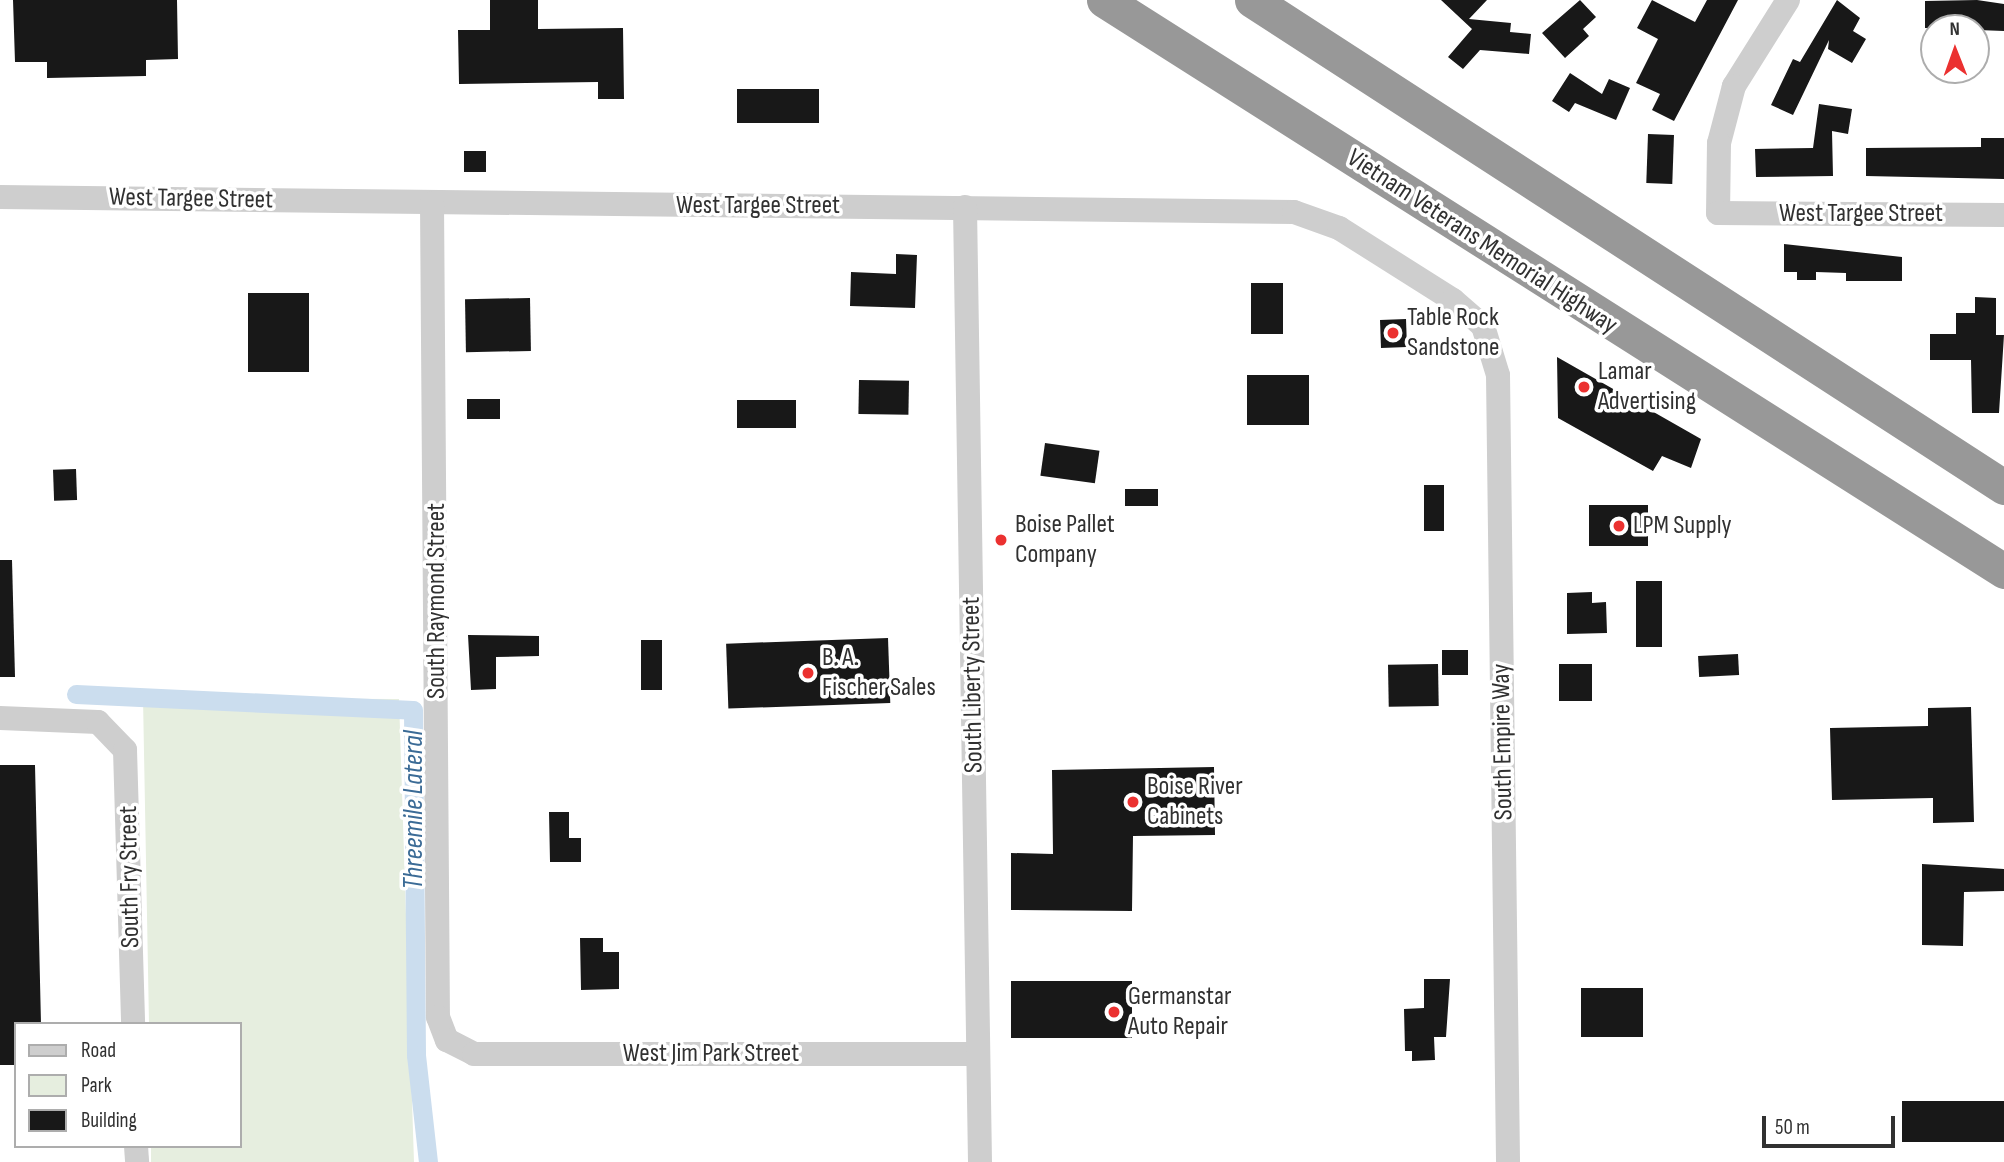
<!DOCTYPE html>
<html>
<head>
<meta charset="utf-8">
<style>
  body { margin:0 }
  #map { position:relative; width:2004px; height:1162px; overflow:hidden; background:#fff; font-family:"Sofia Sans Condensed",sans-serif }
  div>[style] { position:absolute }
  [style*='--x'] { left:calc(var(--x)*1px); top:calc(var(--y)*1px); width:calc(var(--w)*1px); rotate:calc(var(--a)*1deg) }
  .green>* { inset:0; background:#e6eedf }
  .canal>* { height:19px; margin:-9.5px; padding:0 9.5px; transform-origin:9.5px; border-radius:9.5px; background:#cbddee }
  .building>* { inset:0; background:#181818; transform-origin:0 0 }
  .minor>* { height:24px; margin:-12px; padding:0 12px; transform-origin:12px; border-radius:12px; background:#cecece }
  .highway>* { height:35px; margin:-17.5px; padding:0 17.5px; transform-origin:17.5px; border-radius:17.5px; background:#989898 }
  .dots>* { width:19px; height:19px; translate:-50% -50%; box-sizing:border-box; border:4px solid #fff; border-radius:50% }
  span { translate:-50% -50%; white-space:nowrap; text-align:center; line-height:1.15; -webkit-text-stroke:7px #fff; paint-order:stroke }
  .street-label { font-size:26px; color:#313131 }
  .poi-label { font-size:26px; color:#313131 }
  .left { translate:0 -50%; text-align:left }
  .water-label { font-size:28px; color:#3b6b96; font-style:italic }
  .legend { position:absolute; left:14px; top:1022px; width:228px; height:126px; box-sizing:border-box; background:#fff; border:2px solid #adadad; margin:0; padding:9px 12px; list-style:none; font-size:21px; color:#313131 }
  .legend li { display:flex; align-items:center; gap:14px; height:35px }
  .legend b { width:35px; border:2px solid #adadad }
  .north { position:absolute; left:1920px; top:14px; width:70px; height:70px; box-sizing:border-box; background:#fff; border:2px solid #adadad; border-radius:50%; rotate:359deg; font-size:19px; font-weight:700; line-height:28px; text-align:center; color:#313131 }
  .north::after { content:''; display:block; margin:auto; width:24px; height:32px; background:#eb3130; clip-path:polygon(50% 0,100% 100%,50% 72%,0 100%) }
  .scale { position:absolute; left:1762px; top:1116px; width:133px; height:32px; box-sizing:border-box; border:4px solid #313131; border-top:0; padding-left:9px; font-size:21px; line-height:24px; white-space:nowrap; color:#313131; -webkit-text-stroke:5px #fff; paint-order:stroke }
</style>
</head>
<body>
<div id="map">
  <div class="green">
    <div style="clip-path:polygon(143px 698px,399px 699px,414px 1162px,151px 1162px,151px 1146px,240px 1146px,240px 1024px,149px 1024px)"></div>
  </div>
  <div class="canal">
    <div style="--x:76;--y:694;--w:337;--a:2.7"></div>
    <div style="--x:413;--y:710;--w:345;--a:89.5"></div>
    <div style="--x:416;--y:1055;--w:108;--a:83.6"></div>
  </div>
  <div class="building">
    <div style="clip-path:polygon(13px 0,177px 0,178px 59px,146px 60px,146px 76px,47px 78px,47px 62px,15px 62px)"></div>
    <div style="clip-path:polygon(490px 0,538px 0,538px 29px,623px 28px,624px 99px,598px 99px,598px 82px,459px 84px,458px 30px,490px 30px)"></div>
    <div style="clip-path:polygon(1441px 0,1487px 0,1469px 19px,1511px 23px,1510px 32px,1531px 34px,1529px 54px,1480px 50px,1463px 69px,1448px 57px,1472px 29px)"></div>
    <div style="clip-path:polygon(1580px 0,1596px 17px,1583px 29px,1589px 36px,1565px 58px,1542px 33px)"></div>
    <div style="clip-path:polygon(1652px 0,1695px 22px,1707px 0,1738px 0,1674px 121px,1652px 110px,1660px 94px,1636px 83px,1658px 39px,1637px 28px)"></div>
    <div style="clip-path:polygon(1837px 0,1860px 18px,1853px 31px,1866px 39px,1852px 63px,1828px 49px,1829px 40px,1793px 115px,1771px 105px,1793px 59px,1800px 62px)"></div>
    <div style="clip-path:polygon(1977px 0,2004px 4px,2004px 31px,1925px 28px,1925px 1px)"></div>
    <div style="clip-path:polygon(1570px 73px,1602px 94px,1609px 79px,1630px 88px,1616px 120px,1575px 103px,1569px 112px,1552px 101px)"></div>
    <div style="left:819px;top:89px;width:34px;height:82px;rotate:90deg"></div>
    <div style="clip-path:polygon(1819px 104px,1852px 109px,1848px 134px,1832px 131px,1833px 176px,1756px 177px,1755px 149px,1813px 148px)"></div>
    <div style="left:1648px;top:134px;width:26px;height:49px;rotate:2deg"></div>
    <div style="clip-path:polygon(1981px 138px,2004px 138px,2004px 179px,1866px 176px,1866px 148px,1981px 147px)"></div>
    <div style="left:464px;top:151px;width:22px;height:21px"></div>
    <div style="clip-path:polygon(1784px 244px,1902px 257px,1902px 281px,1846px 281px,1846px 273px,1816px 272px,1816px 280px,1797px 280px,1797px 272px,1784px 272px)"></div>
    <div style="clip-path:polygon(896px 254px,917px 255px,915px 308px,850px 306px,851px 272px,896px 274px)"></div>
    <div style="left:1251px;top:283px;width:32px;height:51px"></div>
    <div style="left:248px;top:293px;width:61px;height:79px"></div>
    <div style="clip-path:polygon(1975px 297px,1996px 298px,1996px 335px,2004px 335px,1999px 413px,1972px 413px,1971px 360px,1930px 360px,1930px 334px,1956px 334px,1956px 313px,1975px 313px)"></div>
    <div style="left:530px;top:298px;width:53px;height:65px;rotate:89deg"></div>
    <div style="left:1406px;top:319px;width:28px;height:26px;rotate:88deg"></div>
    <div style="clip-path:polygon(1557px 357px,1701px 439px,1691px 468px,1662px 456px,1653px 471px,1558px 418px)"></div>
    <div style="left:1309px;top:375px;width:50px;height:62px;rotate:90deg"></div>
    <div style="left:859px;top:380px;width:50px;height:34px;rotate:1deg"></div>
    <div style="left:500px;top:399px;width:20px;height:33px;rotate:90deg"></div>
    <div style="left:796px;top:400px;width:28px;height:59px;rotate:90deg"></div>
    <div style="left:1045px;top:443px;width:55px;height:33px;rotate:8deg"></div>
    <div style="left:76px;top:469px;width:31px;height:23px;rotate:88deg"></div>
    <div style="left:1424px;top:485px;width:20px;height:46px"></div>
    <div style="left:1158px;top:489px;width:17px;height:33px;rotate:90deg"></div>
    <div style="left:1648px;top:505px;width:41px;height:59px;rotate:90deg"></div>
    <div style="clip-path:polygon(0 560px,12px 560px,15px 677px,0 677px)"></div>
    <div style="left:1636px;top:581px;width:26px;height:66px"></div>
    <div style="clip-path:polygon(1592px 592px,1592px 603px,1606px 602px,1607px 633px,1567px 634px,1567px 593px)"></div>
    <div style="clip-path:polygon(468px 635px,539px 636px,539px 656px,496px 657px,496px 689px,471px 690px)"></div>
    <div style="left:888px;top:638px;width:65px;height:162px;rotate:88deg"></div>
    <div style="left:641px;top:640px;width:21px;height:50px"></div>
    <div style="left:1442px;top:650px;width:26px;height:25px"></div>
    <div style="left:1738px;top:654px;width:21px;height:40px;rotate:87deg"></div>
    <div style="left:1438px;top:664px;width:42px;height:50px;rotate:89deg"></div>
    <div style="left:1559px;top:664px;width:33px;height:37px"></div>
    <div style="clip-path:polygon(1971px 707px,1974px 822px,1933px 823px,1933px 798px,1832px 800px,1830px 728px,1928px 726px,1928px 708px)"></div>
    <div style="clip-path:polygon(0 765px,35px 765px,41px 1024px,16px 1024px,16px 1065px,0 1065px)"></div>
    <div style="clip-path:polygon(1214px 767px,1215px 835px,1133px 836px,1132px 911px,1011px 910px,1011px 853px,1053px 854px,1052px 770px)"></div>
    <div style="clip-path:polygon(549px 812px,569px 812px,569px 838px,581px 838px,581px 862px,550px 862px)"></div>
    <div style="clip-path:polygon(1922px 864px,2004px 869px,2004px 891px,1964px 892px,1963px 946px,1922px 945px)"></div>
    <div style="clip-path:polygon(580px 938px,603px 938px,603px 952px,619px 952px,619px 989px,581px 990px)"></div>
    <div style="clip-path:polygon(1424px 979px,1450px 979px,1446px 1037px,1434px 1037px,1435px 1060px,1412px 1061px,1412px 1051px,1405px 1051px,1404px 1009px,1424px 1008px)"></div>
    <div style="left:1011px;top:981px;width:121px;height:57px"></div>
    <div style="left:1643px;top:988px;width:49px;height:62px;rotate:90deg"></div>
    <div style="left:1902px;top:1101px;width:102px;height:41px"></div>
  </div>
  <div class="minor">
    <div style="--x:1788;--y:0;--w:102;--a:122.1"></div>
    <div style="--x:1734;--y:86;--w:59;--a:104.7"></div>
    <div style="--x:1719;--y:143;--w:70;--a:90.8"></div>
    <div style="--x:1718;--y:213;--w:286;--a:0.4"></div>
    <div style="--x:0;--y:197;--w:1294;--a:0.66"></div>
    <div style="--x:1294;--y:212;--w:48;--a:19.6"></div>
    <div style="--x:1339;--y:228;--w:135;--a:32.3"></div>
    <div style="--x:1453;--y:300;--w:40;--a:41"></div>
    <div style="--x:1483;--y:326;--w:51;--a:73"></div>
    <div style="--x:1498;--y:375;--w:787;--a:89.27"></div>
    <div style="--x:432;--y:203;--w:814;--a:89.58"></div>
    <div style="--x:438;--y:1017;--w:25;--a:69"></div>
    <div style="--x:447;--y:1040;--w:30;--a:27"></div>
    <div style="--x:474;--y:1054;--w:504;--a:0"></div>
    <div style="--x:965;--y:207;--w:955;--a:89.1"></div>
    <div style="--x:0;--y:718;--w:98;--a:2.3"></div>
    <div style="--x:98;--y:722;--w:39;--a:46"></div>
    <div style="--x:125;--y:750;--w:274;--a:88.3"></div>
    <div style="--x:136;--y:1146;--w:16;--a:86"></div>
  </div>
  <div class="highway">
    <div style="--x:1104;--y:0;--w:1066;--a:32.39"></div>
    <div style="--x:1252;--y:0;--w:896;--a:32.93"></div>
  </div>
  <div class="dots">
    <div style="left:1393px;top:333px;background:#eb3130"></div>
    <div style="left:1584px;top:387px;background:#eb3130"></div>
    <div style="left:1619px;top:526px;background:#eb3130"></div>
    <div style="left:1001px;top:540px;background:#eb3130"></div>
    <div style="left:808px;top:673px;background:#eb3130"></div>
    <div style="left:1133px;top:802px;background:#eb3130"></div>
    <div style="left:1114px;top:1012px;background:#eb3130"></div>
  </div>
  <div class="street-label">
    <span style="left:191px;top:199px;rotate:1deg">West Targee Street</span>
    <span style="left:758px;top:206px">West Targee Street</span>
    <span style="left:1861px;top:214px">West Targee Street</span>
    <span style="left:1482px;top:242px;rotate:33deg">Vietnam Veterans Memorial Highway</span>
    <span style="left:437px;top:601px;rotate:-90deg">South Raymond Street</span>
    <span style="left:973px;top:685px;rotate:-91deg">South Liberty Street</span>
    <span style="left:1503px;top:742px;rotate:-91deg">South Empire Way</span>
    <span style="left:130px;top:877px;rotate:-91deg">South Fry Street</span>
    <span style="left:711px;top:1054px">West Jim Park Street</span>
  </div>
  <div class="poi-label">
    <span class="left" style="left:1407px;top:333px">Table Rock<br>Sandstone</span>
    <span class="left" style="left:1598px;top:387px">Lamar<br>Advertising</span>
    <span class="left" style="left:1015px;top:540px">Boise Pallet<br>Company</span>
    <span class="left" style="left:1633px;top:526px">LPM Supply</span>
    <span class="left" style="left:822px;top:673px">B. A.<br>Fischer Sales</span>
    <span class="left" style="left:1147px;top:802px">Boise River<br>Cabinets</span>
    <span class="left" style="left:1128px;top:1012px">Germanstar<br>Auto Repair</span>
  </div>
  <div class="water-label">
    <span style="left:414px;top:810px;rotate:-90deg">Threemile Lateral</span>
  </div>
  <ul class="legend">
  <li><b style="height:9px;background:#cecece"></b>Road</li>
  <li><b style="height:19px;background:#e6eedf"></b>Park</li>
  <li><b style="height:19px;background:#181818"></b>Building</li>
  </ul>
  <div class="north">N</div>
  <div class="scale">50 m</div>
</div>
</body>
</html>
